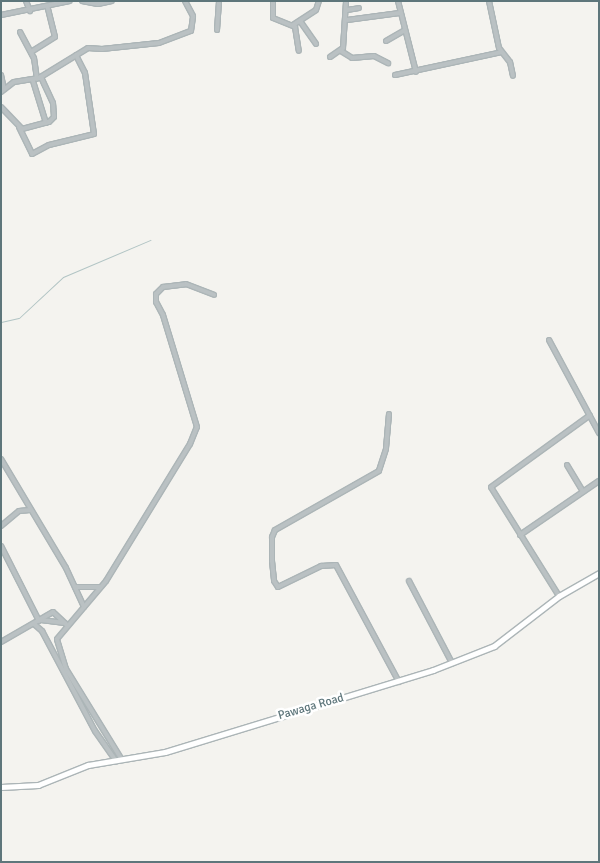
<!DOCTYPE html>
<html>
<head>
<meta charset="utf-8">
<style>
  body { margin:0 }
  #map { position:relative; width:600px; height:863px; overflow:hidden; background:#f4f3ef; font-family:Signika,sans-serif }
  div>[style] { position:absolute }
  [style*='--x'] { left:calc(var(--x)*1px); top:calc(var(--y)*1px); width:calc(var(--w)*1px); rotate:calc(var(--a)*1deg) }
  .stream>* { height:1px; margin:-0.5px; padding:0 0.5px; transform-origin:0.5px; border-radius:0.5px; background:#b1c4c4 }
  .roads { filter:drop-shadow(1px 0 #acb5b7) drop-shadow(-1px 0 #acb5b7) drop-shadow(0 1px #acb5b7) drop-shadow(0 -1px #acb5b7) }
  .street>* { height:4px; margin:-2px; padding:0 2px; transform-origin:2px; border-radius:2px; background:#bac1c3 }
  .secondary>* { height:5px; margin:-2.5px; padding:0 2.5px; transform-origin:2.5px; border-radius:2.5px; background:#fff }
  span { translate:-50% -50%; white-space:nowrap; text-align:center; line-height:1.15; -webkit-text-stroke:5px #fff; paint-order:stroke }
  .street-label { font-size:12px; color:#5e767b }
  .frame { position:absolute; inset:0; border:2px solid #5e767b; pointer-events:none }
</style>
</head>
<body>
<div id="map">
  <div class="stream">
    <div style="--x:1;--y:322;--w:18;--a:-13"></div>
    <div style="--x:19;--y:318;--w:60;--a:-43"></div>
    <div style="--x:63;--y:277;--w:95;--a:-23"></div>
  </div>
  <div class="roads">
    <div class="street">
      <div style="--x:26;--y:1;--w:11;--a:68"></div>
      <div style="--x:82;--y:1;--w:16;--a:11"></div>
      <div style="--x:98;--y:4;--w:14;--a:-12"></div>
      <div style="--x:273;--y:1;--w:17;--a:90"></div>
      <div style="--x:273;--y:18;--w:24;--a:22"></div>
      <div style="--x:295;--y:27;--w:24;--a:81"></div>
      <div style="--x:398;--y:1;--w:73;--a:75.8"></div>
      <div style="--x:489;--y:1;--w:48;--a:78"></div>
      <div style="--x:499;--y:48;--w:18;--a:52"></div>
      <div style="--x:510;--y:62;--w:14;--a:78"></div>
      <div style="--x:347;--y:10;--w:12;--a:-9"></div>
      <div style="--x:1;--y:15;--w:70;--a:-11.5"></div>
      <div style="--x:347;--y:20;--w:53;--a:-7.5"></div>
      <div style="--x:300;--y:21;--w:28;--a:55"></div>
      <div style="--x:293;--y:25;--w:27;--a:-33"></div>
      <div style="--x:316;--y:10;--w:9;--a:-72"></div>
      <div style="--x:217;--y:30;--w:29;--a:-86"></div>
      <div style="--x:20;--y:32;--w:30;--a:62"></div>
      <div style="--x:34;--y:58;--w:21;--a:82"></div>
      <div style="--x:386;--y:41;--w:22;--a:-30"></div>
      <div style="--x:341;--y:51;--w:13;--a:32"></div>
      <div style="--x:352;--y:58;--w:22;--a:-5"></div>
      <div style="--x:374;--y:56;--w:16;--a:27"></div>
      <div style="--x:31;--y:52;--w:28;--a:-32"></div>
      <div style="--x:55;--y:37;--w:32;--a:-104"></div>
      <div style="--x:330;--y:57;--w:16;--a:-35"></div>
      <div style="--x:343;--y:48;--w:47;--a:-86.3"></div>
      <div style="--x:1;--y:75;--w:14;--a:78"></div>
      <div style="--x:395;--y:75;--w:109;--a:-12.1"></div>
      <div style="--x:33;--y:81;--w:44;--a:72.8"></div>
      <div style="--x:1;--y:92;--w:16;--a:-38"></div>
      <div style="--x:14;--y:82;--w:25;--a:-9"></div>
      <div style="--x:39;--y:78;--w:57;--a:-31.5"></div>
      <div style="--x:88;--y:48;--w:14;--a:4"></div>
      <div style="--x:102;--y:49;--w:57;--a:-6"></div>
      <div style="--x:159;--y:43;--w:34;--a:-21"></div>
      <div style="--x:191;--y:31;--w:15;--a:-82"></div>
      <div style="--x:193;--y:16;--w:17;--a:-118"></div>
      <div style="--x:1;--y:107;--w:30;--a:46"></div>
      <div style="--x:22;--y:129;--w:28;--a:-15"></div>
      <div style="--x:49;--y:122;--w:7;--a:-45"></div>
      <div style="--x:54;--y:117;--w:14;--a:-94"></div>
      <div style="--x:53;--y:103;--w:29;--a:-115"></div>
      <div style="--x:19;--y:127;--w:30;--a:64"></div>
      <div style="--x:32;--y:154;--w:19;--a:-28"></div>
      <div style="--x:49;--y:145;--w:46;--a:-13.7"></div>
      <div style="--x:94;--y:134;--w:62;--a:-98.4"></div>
      <div style="--x:85;--y:73;--w:20;--a:-117"></div>
      <div style="--x:549;--y:340;--w:106;--a:61.7"></div>
      <div style="--x:389;--y:414;--w:35;--a:95"></div>
      <div style="--x:386;--y:449;--w:23;--a:108"></div>
      <div style="--x:379;--y:471;--w:120;--a:150.4"></div>
      <div style="--x:275;--y:530;--w:8;--a:113"></div>
      <div style="--x:272;--y:537;--w:24;--a:90"></div>
      <div style="--x:272;--y:561;--w:20;--a:84"></div>
      <div style="--x:274;--y:581;--w:7;--a:56"></div>
      <div style="--x:278;--y:587;--w:48;--a:-26"></div>
      <div style="--x:321;--y:566;--w:15;--a:-4"></div>
      <div style="--x:336;--y:565;--w:133;--a:61.7"></div>
      <div style="--x:1;--y:459;--w:127;--a:59.2"></div>
      <div style="--x:66;--y:568;--w:43;--a:65.2"></div>
      <div style="--x:567;--y:465;--w:31;--a:59"></div>
      <div style="--x:1;--y:526;--w:23;--a:-40"></div>
      <div style="--x:19;--y:511;--w:11;--a:-5"></div>
      <div style="--x:520;--y:535;--w:96;--a:-34.4"></div>
      <div style="--x:1;--y:546;--w:84;--a:63.1"></div>
      <div style="--x:409;--y:581;--w:93;--a:62.3"></div>
      <div style="--x:75;--y:587;--w:25;--a:0"></div>
      <div style="--x:559;--y:596;--w:128;--a:-122"></div>
      <div style="--x:491;--y:487;--w:122;--a:-36"></div>
      <div style="--x:41;--y:620;--w:24;--a:7"></div>
      <div style="--x:34;--y:624;--w:11;--a:41"></div>
      <div style="--x:42;--y:631;--w:113;--a:62.1"></div>
      <div style="--x:95;--y:731;--w:37;--a:55"></div>
      <div style="--x:1;--y:642;--w:60;--a:-30"></div>
      <div style="--x:53;--y:612;--w:19;--a:43"></div>
      <div style="--x:122;--y:760;--w:107;--a:-121.6"></div>
      <div style="--x:66;--y:669;--w:31;--a:-107"></div>
      <div style="--x:57;--y:639;--w:76;--a:-49.8"></div>
      <div style="--x:106;--y:581;--w:161;--a:-58.5"></div>
      <div style="--x:190;--y:444;--w:18;--a:-68"></div>
      <div style="--x:197;--y:427;--w:117;--a:-106.9"></div>
      <div style="--x:163;--y:315;--w:15;--a:-118"></div>
      <div style="--x:156;--y:302;--w:8;--a:-90"></div>
      <div style="--x:156;--y:294;--w:10;--a:-45"></div>
      <div style="--x:163;--y:287;--w:23;--a:-7"></div>
      <div style="--x:186;--y:284;--w:30;--a:21"></div>
    </div>
    <div class="secondary">
      <div style="--x:1;--y:787;--w:37;--a:-3"></div>
      <div style="--x:38;--y:785;--w:54;--a:-21.8"></div>
      <div style="--x:88;--y:765;--w:78;--a:-9.6"></div>
      <div style="--x:165;--y:752;--w:280;--a:-17"></div>
      <div style="--x:433;--y:670;--w:66;--a:-21.5"></div>
      <div style="--x:494;--y:646;--w:82;--a:-37.6"></div>
      <div style="--x:559;--y:596;--w:46;--a:-29.9"></div>
    </div>
  </div>
  <div class="street-label">
    <span style="left:311px;top:707px;rotate:-16deg">Pawaga Road</span>
  </div>
  <div class="frame"></div>
</div>
</body>
</html>
